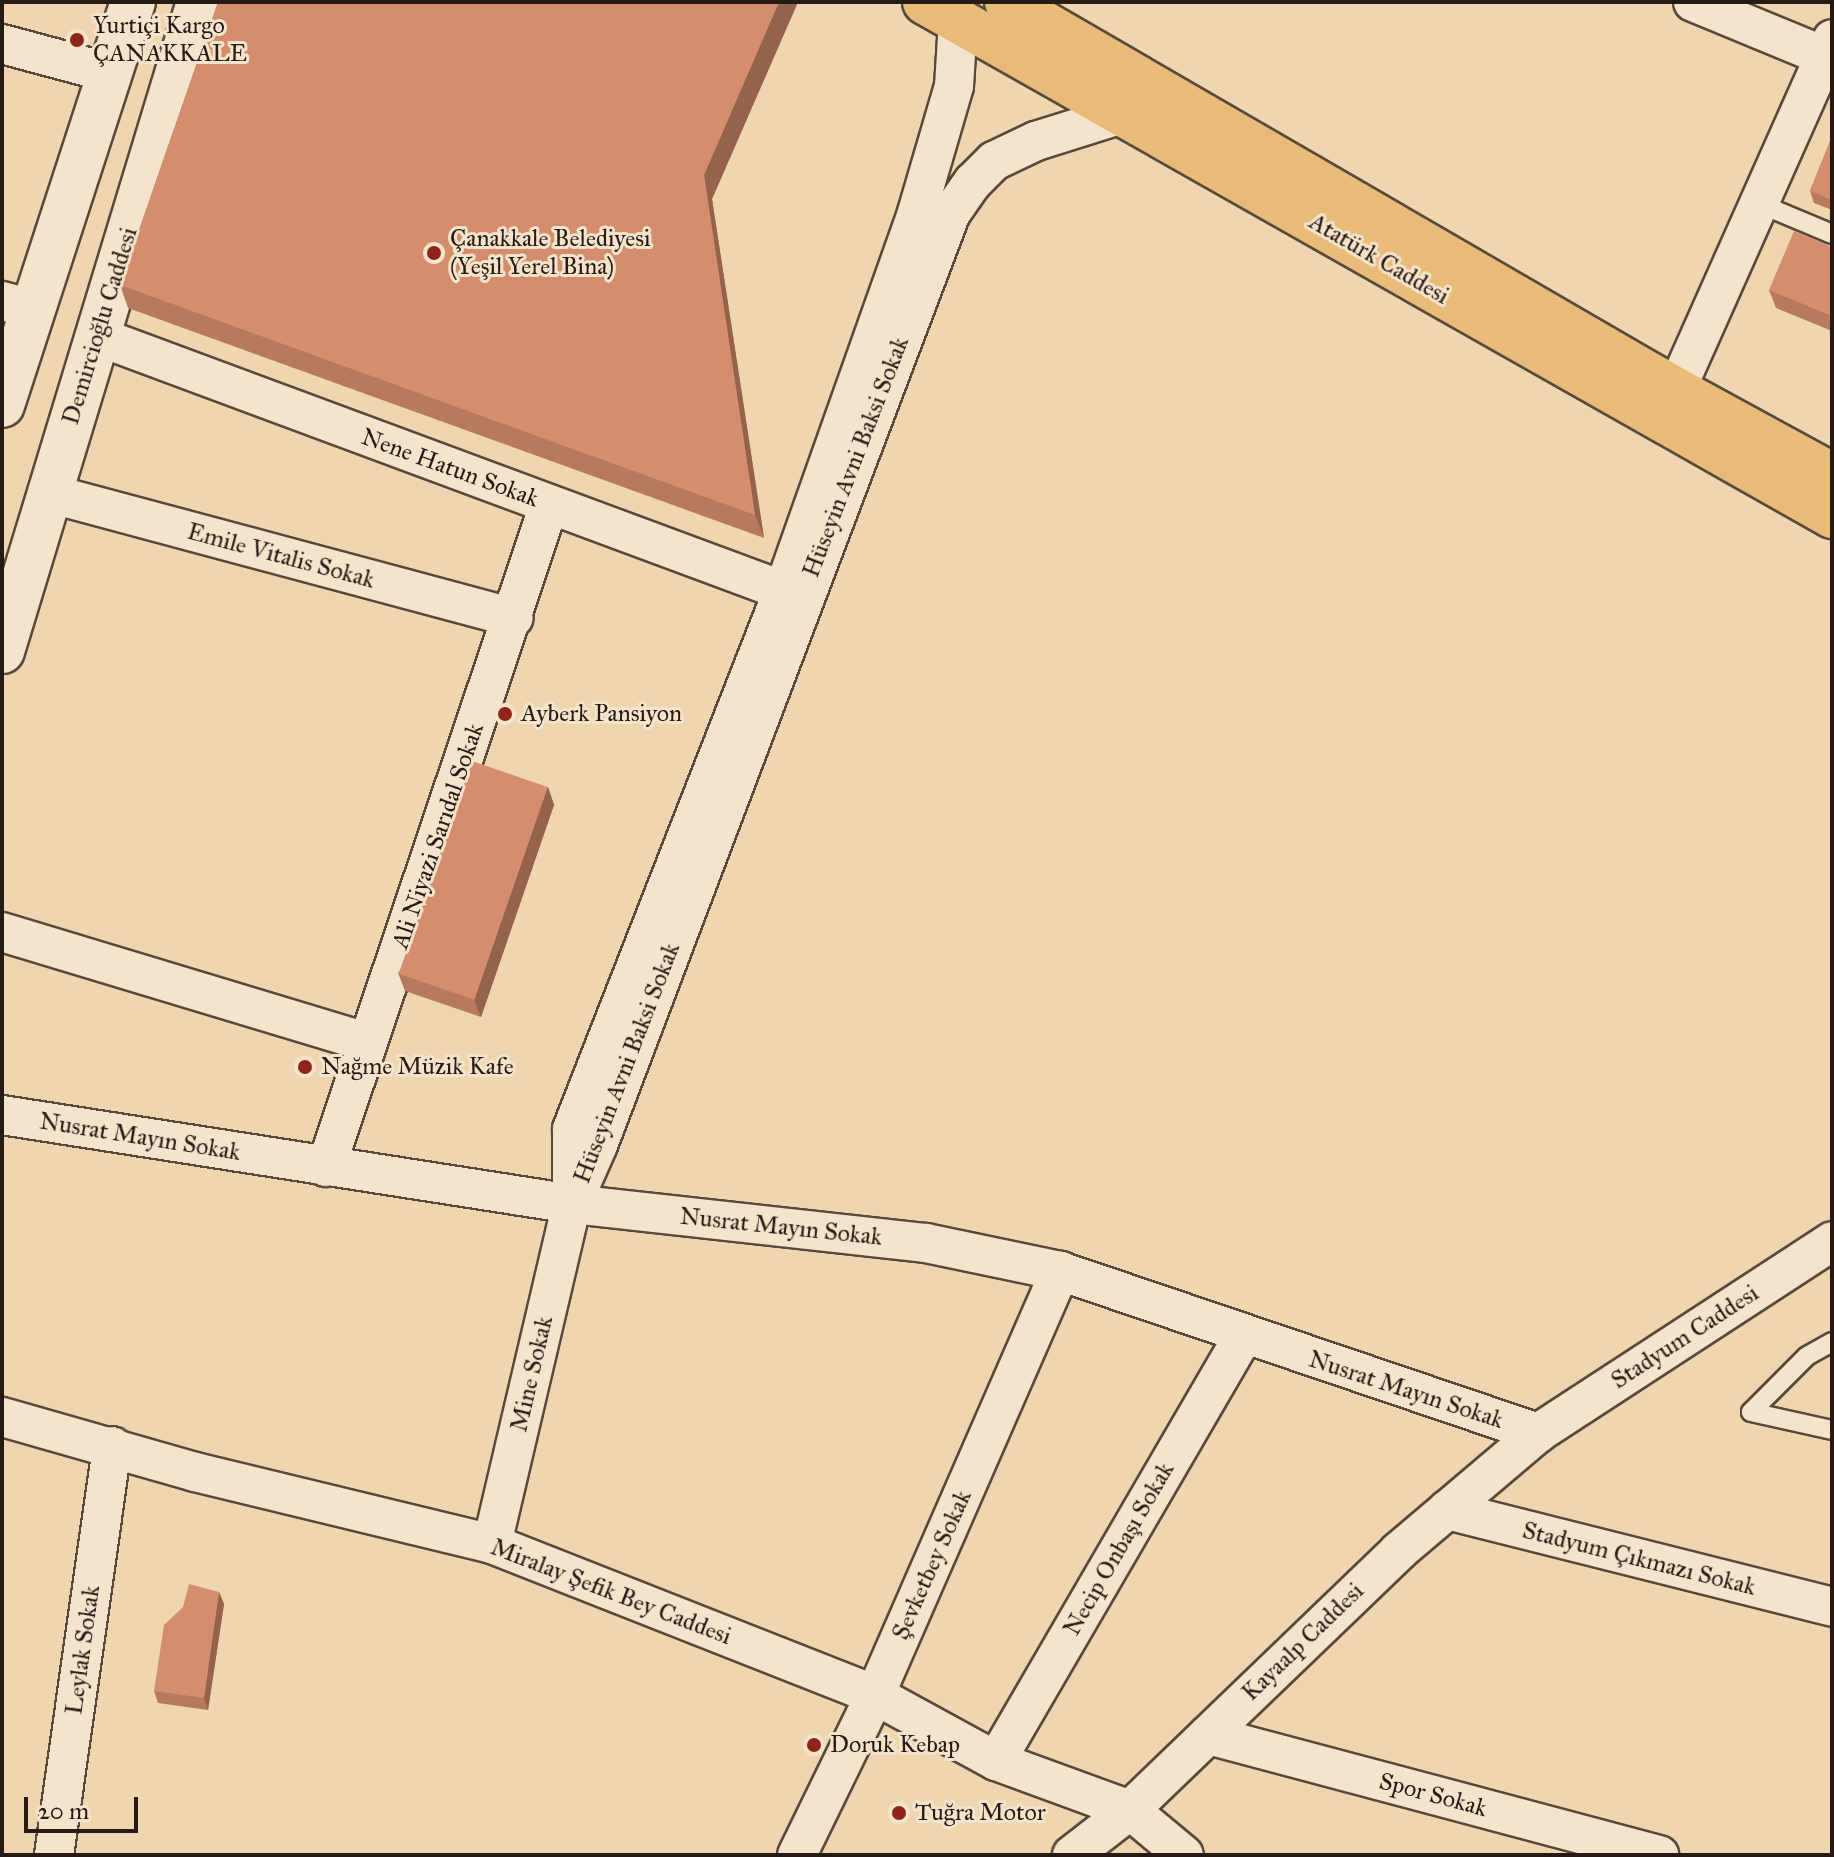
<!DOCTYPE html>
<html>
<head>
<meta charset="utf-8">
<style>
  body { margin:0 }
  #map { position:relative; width:1834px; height:1857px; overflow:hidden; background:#efd6b0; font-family:"IM FELL Great Primer",serif }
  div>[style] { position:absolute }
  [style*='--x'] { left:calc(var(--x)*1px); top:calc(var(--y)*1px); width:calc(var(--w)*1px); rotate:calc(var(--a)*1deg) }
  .roads { filter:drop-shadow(2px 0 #58493b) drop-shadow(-2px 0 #58493b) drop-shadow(0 2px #58493b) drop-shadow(0 -2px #58493b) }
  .lane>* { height:18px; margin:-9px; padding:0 9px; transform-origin:9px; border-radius:9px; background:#f5e4cc }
  .street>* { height:38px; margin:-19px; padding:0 19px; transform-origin:19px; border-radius:19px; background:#f5e4cc }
  .secondary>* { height:44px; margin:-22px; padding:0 22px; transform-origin:22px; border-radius:22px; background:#f5e4cc }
  .highway>* { height:44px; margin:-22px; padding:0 22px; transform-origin:22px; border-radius:22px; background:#e8bb78 }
  .wall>* { inset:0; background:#b77a5e }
  .shaded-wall>* { inset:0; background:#95634c }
  .building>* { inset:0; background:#d58e6d; transform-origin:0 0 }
  .dots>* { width:22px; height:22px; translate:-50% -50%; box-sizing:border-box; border:4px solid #f5e4cc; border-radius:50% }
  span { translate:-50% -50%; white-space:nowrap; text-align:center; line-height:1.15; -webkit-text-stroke:6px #f5e4cc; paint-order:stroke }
  .poi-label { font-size:24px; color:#251a14 }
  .left { translate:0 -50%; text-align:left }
  .street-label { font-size:24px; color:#251a14 }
  .frame { position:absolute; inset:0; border:4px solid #251a14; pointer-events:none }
  .scale { position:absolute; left:24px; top:1797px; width:114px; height:36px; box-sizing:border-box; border:4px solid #251a14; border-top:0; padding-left:10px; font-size:24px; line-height:28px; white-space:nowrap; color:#251a14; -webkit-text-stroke:6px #f5e4cc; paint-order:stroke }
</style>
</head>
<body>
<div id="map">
  <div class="roads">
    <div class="lane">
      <div style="--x:1758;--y:203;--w:80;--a:22.7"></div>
      <div style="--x:1751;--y:1412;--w:79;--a:-45"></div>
      <div style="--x:1807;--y:1356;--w:29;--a:-29"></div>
      <div style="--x:1751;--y:1412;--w:83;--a:12.5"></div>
    </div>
    <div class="street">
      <div style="--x:1693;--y:2;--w:142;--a:22.4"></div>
      <div style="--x:958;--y:21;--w:65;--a:93.5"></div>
      <div style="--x:954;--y:86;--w:135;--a:106.3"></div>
      <div style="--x:916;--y:216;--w:398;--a:109.5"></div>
      <div style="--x:783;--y:591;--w:578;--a:111.41"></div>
      <div style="--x:572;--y:1129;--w:75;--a:90"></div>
      <div style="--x:572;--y:1204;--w:64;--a:-66.2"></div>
      <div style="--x:598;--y:1145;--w:997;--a:-69.26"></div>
      <div style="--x:951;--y:213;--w:38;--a:-55"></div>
      <div style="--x:973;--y:182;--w:30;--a:-45"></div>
      <div style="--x:994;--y:161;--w:47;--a:-25.5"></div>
      <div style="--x:1036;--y:141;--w:90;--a:-17.4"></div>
      <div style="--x:2;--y:44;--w:112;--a:15"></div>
      <div style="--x:2;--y:301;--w:31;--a:15"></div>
      <div style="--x:97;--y:336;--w:753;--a:20.36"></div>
      <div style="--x:1676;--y:390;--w:384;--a:-66"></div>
      <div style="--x:48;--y:493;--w:482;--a:15"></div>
      <div style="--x:2;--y:932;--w:381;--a:16.8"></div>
      <div style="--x:2;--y:1115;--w:577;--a:8.87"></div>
      <div style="--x:572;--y:1204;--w:356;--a:6.3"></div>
      <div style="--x:926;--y:1243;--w:137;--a:11.8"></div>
      <div style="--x:1060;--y:1271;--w:505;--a:18.72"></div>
      <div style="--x:326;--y:1167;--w:699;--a:-71.38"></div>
      <div style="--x:2;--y:1417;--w:201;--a:15.9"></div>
      <div style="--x:195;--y:1472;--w:306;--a:13.6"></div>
      <div style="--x:492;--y:1544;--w:412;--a:21.5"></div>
      <div style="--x:875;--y:1695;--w:138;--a:28.6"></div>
      <div style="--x:996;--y:1761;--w:143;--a:20.1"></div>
      <div style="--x:1130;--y:1810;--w:70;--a:39.8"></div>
      <div style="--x:1447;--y:1510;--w:397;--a:14.1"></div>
      <div style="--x:492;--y:1544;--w:349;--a:-76.8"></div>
      <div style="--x:1208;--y:1735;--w:467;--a:14.9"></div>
      <div style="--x:996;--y:1761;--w:492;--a:-59.8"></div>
      <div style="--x:54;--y:1855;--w:413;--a:-81.9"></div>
      <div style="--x:797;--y:1855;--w:178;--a:-64"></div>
      <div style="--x:875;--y:1695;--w:463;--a:-66.4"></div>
      <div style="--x:1072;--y:1855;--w:73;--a:-37.8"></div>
      <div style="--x:1130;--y:1810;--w:373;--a:-43.9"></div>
      <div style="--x:1399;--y:1551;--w:182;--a:-40.3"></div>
      <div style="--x:1538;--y:1433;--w:351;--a:-33.1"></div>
    </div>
    <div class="secondary">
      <div style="--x:2;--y:405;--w:424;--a:-72"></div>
      <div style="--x:2;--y:651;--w:678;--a:-73.11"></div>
    </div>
    <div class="highway">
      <div style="--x:925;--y:2;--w:1043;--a:29.54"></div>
      <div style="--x:1007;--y:2;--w:773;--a:30.11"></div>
      <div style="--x:1676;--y:390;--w:178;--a:28.6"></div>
    </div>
  </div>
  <div class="wall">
    <div style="clip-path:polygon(218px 2px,798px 2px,712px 199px,764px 538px,128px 308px,120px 285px)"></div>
    <div style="clip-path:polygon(1832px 136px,1832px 210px,1814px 203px,1810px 191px)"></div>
    <div style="clip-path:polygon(1832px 247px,1832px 331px,1776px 308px,1769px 290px)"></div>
    <div style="clip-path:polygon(548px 787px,554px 805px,481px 1017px,405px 991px,398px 973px)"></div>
    <div style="clip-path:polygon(219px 1592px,224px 1604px,208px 1710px,158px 1703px,154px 1691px)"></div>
  </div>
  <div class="shaded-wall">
    <div style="clip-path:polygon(779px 2px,798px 2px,712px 199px,764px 538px,755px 515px,704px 175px)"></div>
    <div style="clip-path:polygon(548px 787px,554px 805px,481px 1017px,474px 1000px)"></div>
    <div style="clip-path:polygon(219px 1592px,224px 1604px,208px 1710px,204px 1698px)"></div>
  </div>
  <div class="building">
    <div style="clip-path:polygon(218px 2px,779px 2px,704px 175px,755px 515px,120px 285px)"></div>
    <div style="clip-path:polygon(1832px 136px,1832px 200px,1810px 191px)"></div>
    <div style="clip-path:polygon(1794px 231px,1832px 247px,1832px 316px,1769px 290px)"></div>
    <div style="left:472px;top:761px;width:80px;height:225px;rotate:19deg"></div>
    <div style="clip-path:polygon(189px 1584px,219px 1592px,204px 1698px,154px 1691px,164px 1625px,183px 1607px)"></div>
  </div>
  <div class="dots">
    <div style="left:77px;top:40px;background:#8f2418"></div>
    <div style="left:434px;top:253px;background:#8f2418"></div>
    <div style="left:505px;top:714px;background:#8f2418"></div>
    <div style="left:305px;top:1067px;background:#8f2418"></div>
    <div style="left:814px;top:1745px;background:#8f2418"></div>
    <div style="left:899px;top:1813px;background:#8f2418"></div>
  </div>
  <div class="poi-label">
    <span class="left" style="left:93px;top:40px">Yurtiçi Kargo<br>ÇANAKKALE</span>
    <span class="left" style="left:450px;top:253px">Çanakkale Belediyesi<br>(Yeşil Yerel Bina)</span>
    <span class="left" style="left:521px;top:714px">Ayberk Pansiyon</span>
    <span class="left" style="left:321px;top:1067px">Nağme Müzik Kafe</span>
    <span class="left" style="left:830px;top:1745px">Doruk Kebap</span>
    <span class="left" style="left:915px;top:1813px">Tuğra Motor</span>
  </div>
  <div class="street-label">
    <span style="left:1379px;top:259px;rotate:30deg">Atatürk Caddesi</span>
    <span style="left:100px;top:326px;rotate:-73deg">Demircioğlu Caddesi</span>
    <span style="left:856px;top:457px;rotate:-69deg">Hüseyin Avni Baksi Sokak</span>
    <span style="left:450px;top:468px;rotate:20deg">Nene Hatun Sokak</span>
    <span style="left:281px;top:556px;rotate:15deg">Emile Vitalis Sokak</span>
    <span style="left:438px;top:836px;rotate:-71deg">Ali Niyazi Sarıdal Sokak</span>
    <span style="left:627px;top:1063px;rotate:-69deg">Hüseyin Avni Baksi Sokak</span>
    <span style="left:140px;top:1137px;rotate:9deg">Nusrat Mayın Sokak</span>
    <span style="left:781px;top:1227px;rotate:6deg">Nusrat Mayın Sokak</span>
    <span style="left:1685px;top:1337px;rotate:-33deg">Stadyum Caddesi</span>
    <span style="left:532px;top:1374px;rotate:-77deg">Mine Sokak</span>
    <span style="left:1406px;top:1390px;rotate:18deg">Nusrat Mayın Sokak</span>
    <span style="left:1119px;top:1549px;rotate:-60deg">Necip Onbaşı Sokak</span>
    <span style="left:1639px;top:1559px;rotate:14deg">Stadyum Çıkmazı Sokak</span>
    <span style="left:932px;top:1565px;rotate:-66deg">Şevketbey Sokak</span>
    <span style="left:611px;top:1592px;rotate:21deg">Miralay Şefik Bey Caddesi</span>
    <span style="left:1303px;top:1642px;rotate:-44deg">Kayaalp Caddesi</span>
    <span style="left:83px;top:1650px;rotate:-82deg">Leylak Sokak</span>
    <span style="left:1433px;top:1795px;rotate:15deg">Spor Sokak</span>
  </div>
  <div class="frame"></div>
  <div class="scale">20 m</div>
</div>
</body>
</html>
